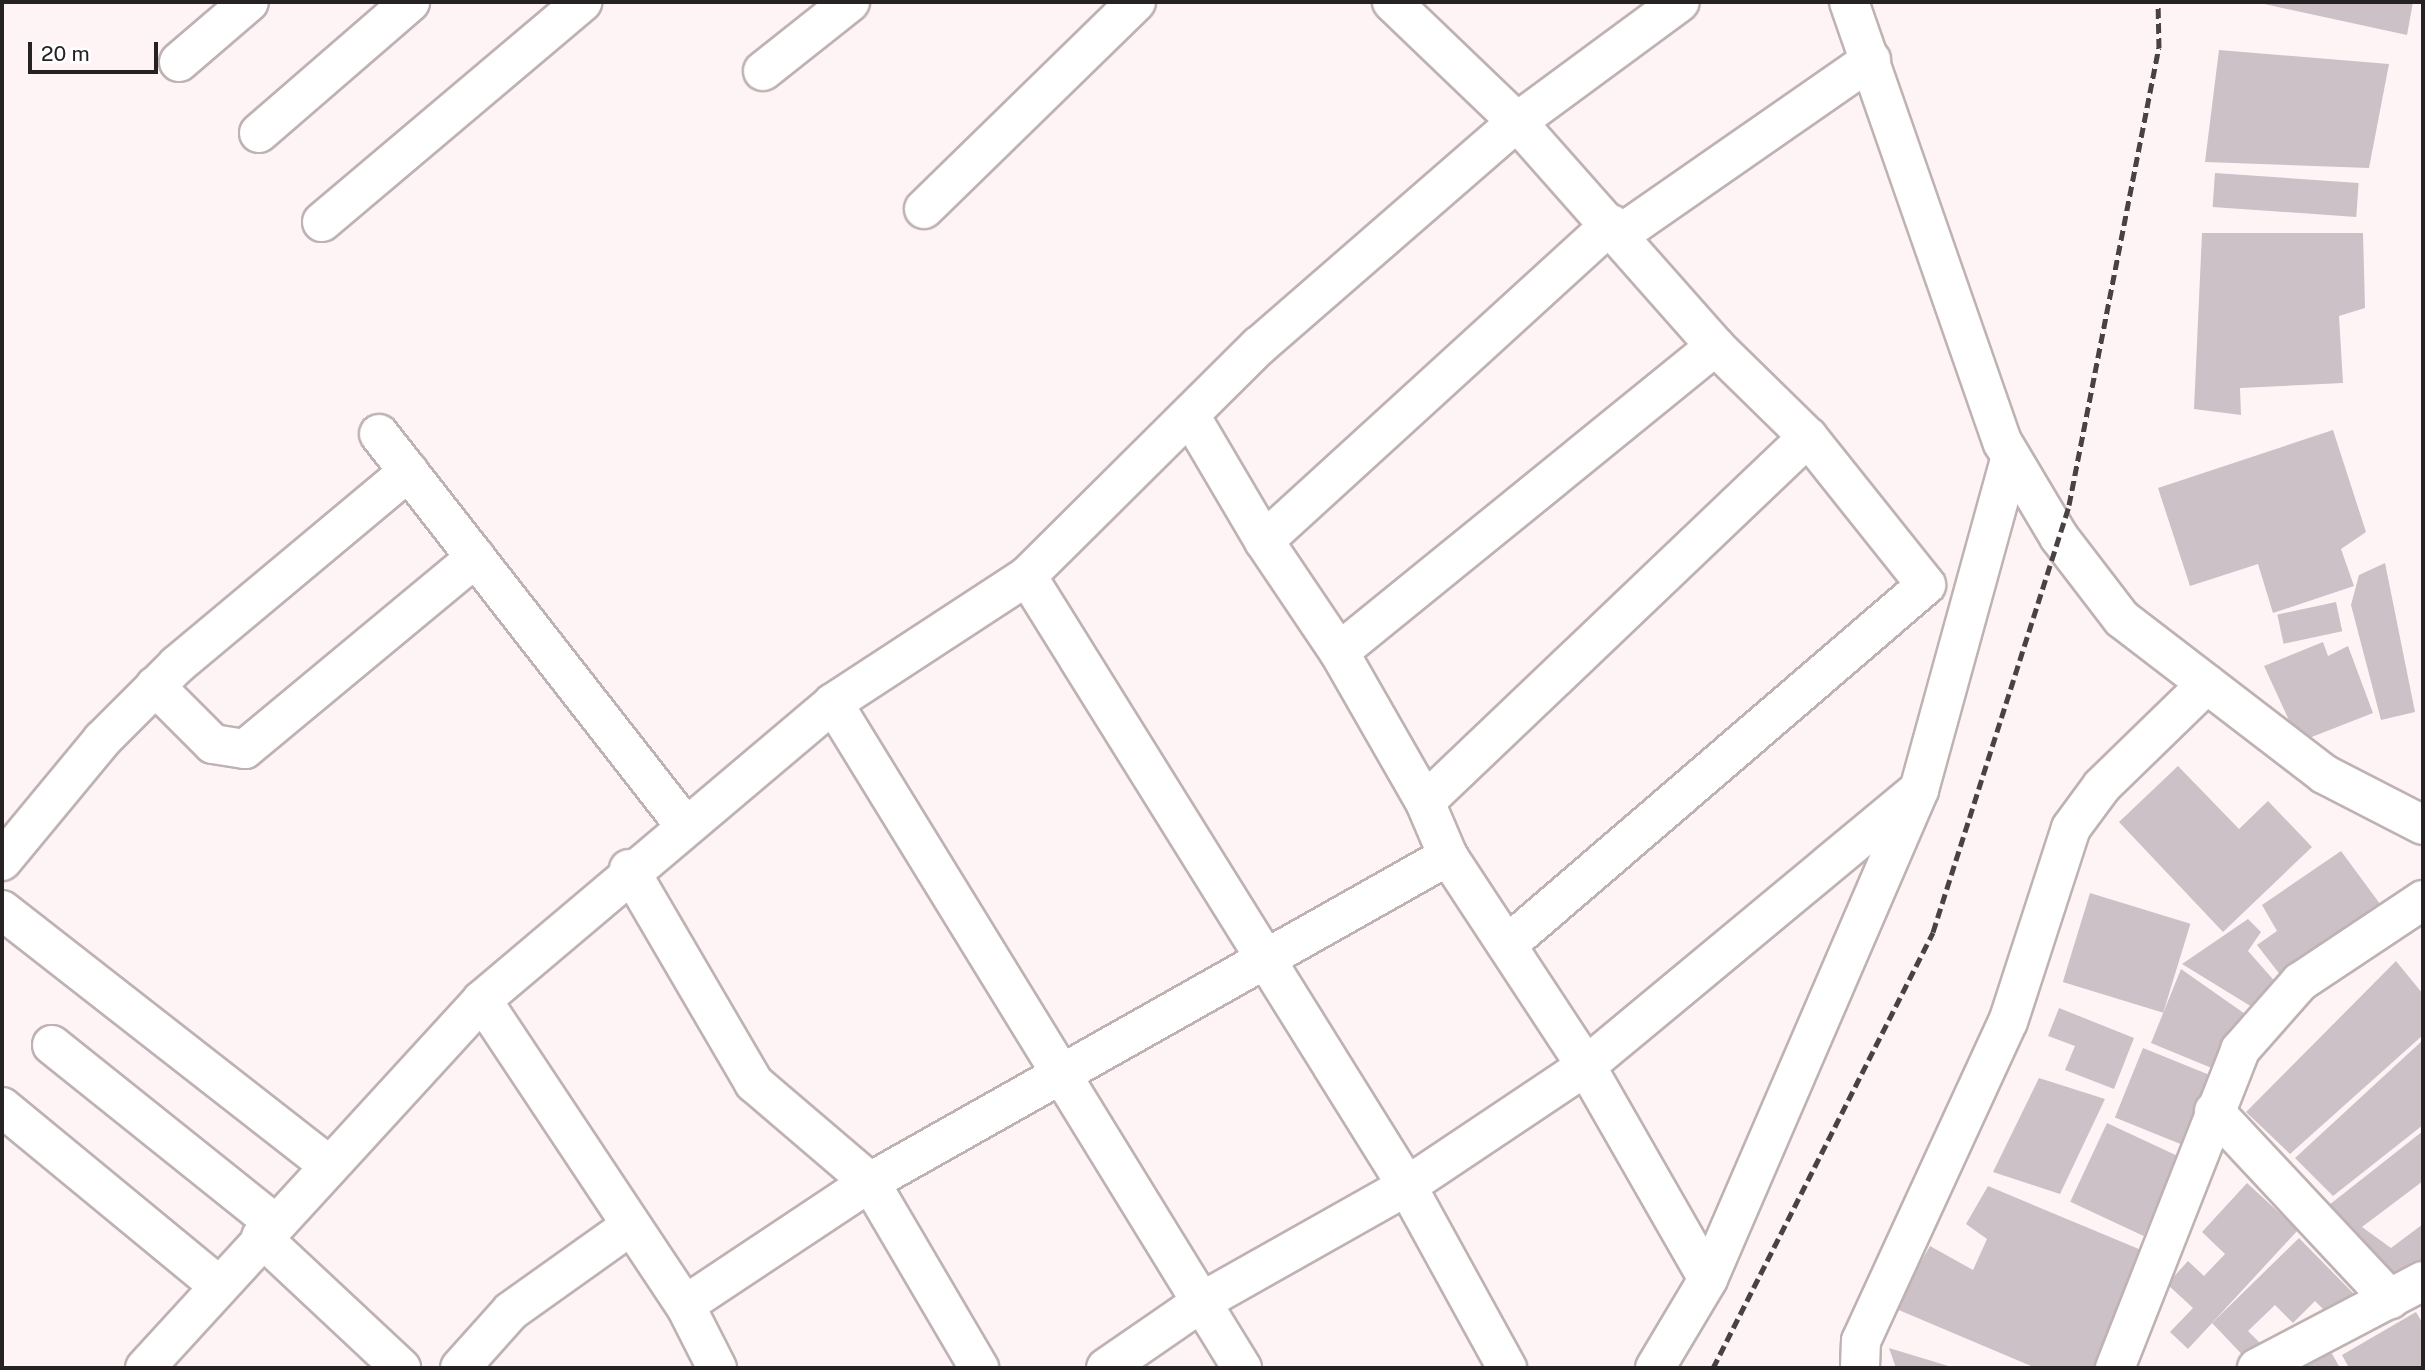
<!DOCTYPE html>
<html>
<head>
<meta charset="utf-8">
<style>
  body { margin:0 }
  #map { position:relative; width:2425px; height:1370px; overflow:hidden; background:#fff4f5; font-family:"Public Sans",sans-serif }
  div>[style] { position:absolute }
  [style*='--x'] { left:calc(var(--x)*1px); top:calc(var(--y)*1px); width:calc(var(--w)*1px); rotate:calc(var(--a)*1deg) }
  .building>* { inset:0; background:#cbc1c7; transform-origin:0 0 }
  .roads { filter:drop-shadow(2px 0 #bfb2b3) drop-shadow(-2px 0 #bfb2b3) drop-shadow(0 2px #bfb2b3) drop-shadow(0 -2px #bfb2b3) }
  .minor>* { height:38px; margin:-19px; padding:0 19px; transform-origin:19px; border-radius:19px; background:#fff }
  .rail>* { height:5px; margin-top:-2.5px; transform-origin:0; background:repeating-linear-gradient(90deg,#484243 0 10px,transparent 0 15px) }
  span { translate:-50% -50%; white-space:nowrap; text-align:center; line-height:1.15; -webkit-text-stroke:6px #fff; paint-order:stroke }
  .frame { position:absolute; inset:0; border:4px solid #262122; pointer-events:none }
  .scale { position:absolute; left:28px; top:42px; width:130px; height:32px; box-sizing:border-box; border:4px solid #262122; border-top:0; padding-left:9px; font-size:21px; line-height:24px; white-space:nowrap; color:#262122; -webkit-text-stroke:5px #fff; paint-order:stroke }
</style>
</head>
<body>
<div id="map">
  <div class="building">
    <div style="clip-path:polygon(2255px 2px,2413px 2px,2407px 35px)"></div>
    <div style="clip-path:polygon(2219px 50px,2389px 64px,2369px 168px,2205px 162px)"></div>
    <div style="left:2215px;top:173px;width:144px;height:34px;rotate:4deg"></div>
    <div style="clip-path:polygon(2202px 233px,2363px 233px,2365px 308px,2339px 316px,2343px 383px,2240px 388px,2241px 415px,2194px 409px)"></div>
    <div style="clip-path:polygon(2333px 430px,2366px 532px,2341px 549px,2354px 586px,2273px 613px,2258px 564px,2190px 586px,2158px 488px)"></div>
    <div style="clip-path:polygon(2385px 563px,2415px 712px,2381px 720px,2351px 605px,2359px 575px)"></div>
    <div style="left:2336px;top:602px;width:30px;height:60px;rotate:78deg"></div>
    <div style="clip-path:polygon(2323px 642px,2328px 656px,2348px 646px,2373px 713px,2299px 742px,2264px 666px)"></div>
    <div style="clip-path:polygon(2178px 766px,2239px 829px,2268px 801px,2312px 847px,2223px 932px,2119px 822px)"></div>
    <div style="clip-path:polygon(2341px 851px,2386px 912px,2285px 981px,2257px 945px,2277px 931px,2262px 905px)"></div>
    <div style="left:2090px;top:893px;width:105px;height:93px;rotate:17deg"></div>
    <div style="clip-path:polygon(2248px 919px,2261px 932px,2248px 951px,2279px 986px,2252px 1007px,2182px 964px)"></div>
    <div style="clip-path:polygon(2396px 961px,2423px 994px,2423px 1035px,2290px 1154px,2246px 1112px)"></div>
    <div style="clip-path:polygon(2181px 969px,2248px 1016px,2214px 1069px,2151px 1043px)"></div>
    <div style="clip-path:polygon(2059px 1008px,2134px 1038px,2114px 1089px,2065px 1070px,2075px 1046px,2048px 1036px)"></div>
    <div style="clip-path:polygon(2423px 1040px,2423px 1125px,2333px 1196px,2295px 1158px)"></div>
    <div style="left:2143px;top:1048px;width:76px;height:75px;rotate:22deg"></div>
    <div style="clip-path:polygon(2039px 1078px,2105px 1099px,2060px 1194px,1993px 1172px)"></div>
    <div style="left:2107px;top:1123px;width:81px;height:87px;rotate:25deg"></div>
    <div style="clip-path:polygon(2423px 1131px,2423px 1181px,2362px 1227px,2391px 1248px,2423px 1224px,2423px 1262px,2387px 1281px,2324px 1209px)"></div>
    <div style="clip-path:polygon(2247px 1183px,2298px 1230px,2188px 1349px,2170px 1332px,2193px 1308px,2167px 1284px,2188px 1261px,2204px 1276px,2225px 1254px,2202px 1232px)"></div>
    <div style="clip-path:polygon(1988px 1186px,2146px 1252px,2096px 1368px,2036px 1368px,1894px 1308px,1930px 1246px,1973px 1270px,1987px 1239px,1966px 1224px)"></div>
    <div style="clip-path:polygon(2299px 1238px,2354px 1294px,2331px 1317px,2315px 1301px,2293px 1323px,2275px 1305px,2248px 1331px,2268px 1351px,2253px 1366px,2212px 1323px)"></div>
    <div style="clip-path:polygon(2416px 1312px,2423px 1324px,2423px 1368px,2349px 1368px,2342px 1355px)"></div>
    <div style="clip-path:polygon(1889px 1348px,1955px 1368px,1896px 1368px)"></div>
    <div style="clip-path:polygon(2331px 1352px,2340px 1368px,2300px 1368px)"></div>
  </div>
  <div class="roads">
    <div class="minor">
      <div style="--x:1392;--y:2;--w:173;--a:43.8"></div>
      <div style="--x:1517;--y:122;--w:299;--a:48.5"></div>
      <div style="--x:1715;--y:346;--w:130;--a:44.4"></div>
      <div style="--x:1808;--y:437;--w:189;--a:51.4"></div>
      <div style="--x:1926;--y:585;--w:552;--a:139.33"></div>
      <div style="--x:1849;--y:2;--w:467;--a:70.8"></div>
      <div style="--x:2003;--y:443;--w:109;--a:59.2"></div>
      <div style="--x:2059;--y:537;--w:103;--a:52.5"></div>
      <div style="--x:2122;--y:619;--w:255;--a:37.5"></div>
      <div style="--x:2324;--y:774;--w:111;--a:27.3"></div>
      <div style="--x:179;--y:62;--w:92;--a:-40.6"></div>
      <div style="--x:763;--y:71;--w:111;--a:-38.4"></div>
      <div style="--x:259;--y:133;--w:200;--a:-40.9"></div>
      <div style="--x:924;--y:209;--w:296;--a:-44.3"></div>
      <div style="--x:322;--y:222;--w:341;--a:-40.2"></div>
      <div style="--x:1619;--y:235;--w:307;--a:-34.8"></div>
      <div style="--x:1191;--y:417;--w:144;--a:59.5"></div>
      <div style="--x:1264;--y:541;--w:134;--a:56"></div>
      <div style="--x:1339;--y:652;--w:173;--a:60.2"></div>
      <div style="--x:1425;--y:802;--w:59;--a:66.9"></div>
      <div style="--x:1448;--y:856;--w:251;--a:56.7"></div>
      <div style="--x:1586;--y:1066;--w:245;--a:60.2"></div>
      <div style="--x:379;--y:434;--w:496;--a:52"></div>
      <div style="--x:1264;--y:541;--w:470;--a:-42.4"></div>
      <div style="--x:1027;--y:576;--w:719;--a:58.08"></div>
      <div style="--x:1407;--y:1186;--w:208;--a:61.2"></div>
      <div style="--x:1339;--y:652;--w:485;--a:-39.1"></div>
      <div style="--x:155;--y:686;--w:82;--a:45"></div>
      <div style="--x:213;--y:744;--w:32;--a:9"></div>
      <div style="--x:245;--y:749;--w:300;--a:-39.7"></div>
      <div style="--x:833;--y:703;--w:781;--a:58.41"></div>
      <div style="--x:1425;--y:802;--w:529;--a:-43.62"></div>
      <div style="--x:2;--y:861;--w:157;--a:-50.4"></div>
      <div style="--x:102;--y:740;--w:106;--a:-45"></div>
      <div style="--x:177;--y:665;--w:302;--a:-39.9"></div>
      <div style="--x:629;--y:869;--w:248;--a:59.7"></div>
      <div style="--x:754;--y:1083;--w:153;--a:40.5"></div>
      <div style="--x:870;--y:1182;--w:216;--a:59.6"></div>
      <div style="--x:2;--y:910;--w:411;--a:38"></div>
      <div style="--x:482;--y:1000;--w:366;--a:56.4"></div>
      <div style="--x:685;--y:1305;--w:71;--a:63.1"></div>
      <div style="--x:52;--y:1045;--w:285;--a:38.7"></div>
      <div style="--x:2;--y:1107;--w:281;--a:39.5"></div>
      <div style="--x:2214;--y:1111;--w:258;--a:46.9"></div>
      <div style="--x:261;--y:1237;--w:192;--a:43.1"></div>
      <div style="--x:685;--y:1305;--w:222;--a:-33.6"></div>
      <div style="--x:870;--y:1182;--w:664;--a:-29.42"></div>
      <div style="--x:145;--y:1368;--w:499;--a:-47.5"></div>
      <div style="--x:482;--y:1000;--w:460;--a:-40.2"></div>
      <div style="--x:833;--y:703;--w:232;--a:-33.2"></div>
      <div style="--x:1027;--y:576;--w:327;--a:-44.8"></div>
      <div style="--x:1259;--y:346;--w:342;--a:-41"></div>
      <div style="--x:1517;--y:122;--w:202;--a:-36.4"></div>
      <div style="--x:460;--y:1368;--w:76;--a:-48.2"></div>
      <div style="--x:511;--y:1311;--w:146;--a:-35.5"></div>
      <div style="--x:1106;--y:1368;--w:118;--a:-34.6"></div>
      <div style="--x:1203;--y:1301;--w:234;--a:-29.4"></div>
      <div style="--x:1407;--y:1186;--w:216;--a:-33.8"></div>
      <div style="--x:1586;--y:1066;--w:433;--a:-39.7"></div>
      <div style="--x:1655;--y:1368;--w:104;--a:-59.2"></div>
      <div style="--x:1708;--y:1279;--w:533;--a:-66.66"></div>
      <div style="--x:1919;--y:790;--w:345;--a:-74.6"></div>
      <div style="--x:1860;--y:1368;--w:27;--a:-88"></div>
      <div style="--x:1861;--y:1341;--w:351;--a:-65.3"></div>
      <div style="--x:2008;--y:1022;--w:204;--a:-72"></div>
      <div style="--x:2071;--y:828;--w:52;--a:-53.6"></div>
      <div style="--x:2102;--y:786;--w:146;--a:-44.2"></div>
      <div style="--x:2115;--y:1368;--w:342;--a:-68.5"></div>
      <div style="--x:2240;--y:1050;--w:91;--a:-48.6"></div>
      <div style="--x:2300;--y:982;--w:148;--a:-33.7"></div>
      <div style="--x:2257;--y:1368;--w:187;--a:-27.7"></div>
    </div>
  </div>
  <div class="rail">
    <div style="--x:1713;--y:1368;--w:488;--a:-63.2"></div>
    <div style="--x:1933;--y:932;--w:448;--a:-72.3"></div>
    <div style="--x:2069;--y:505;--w:466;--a:-78.9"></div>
    <div style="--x:2159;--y:48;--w:46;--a:-91.2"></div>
  </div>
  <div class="frame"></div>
  <div class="scale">20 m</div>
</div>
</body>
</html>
